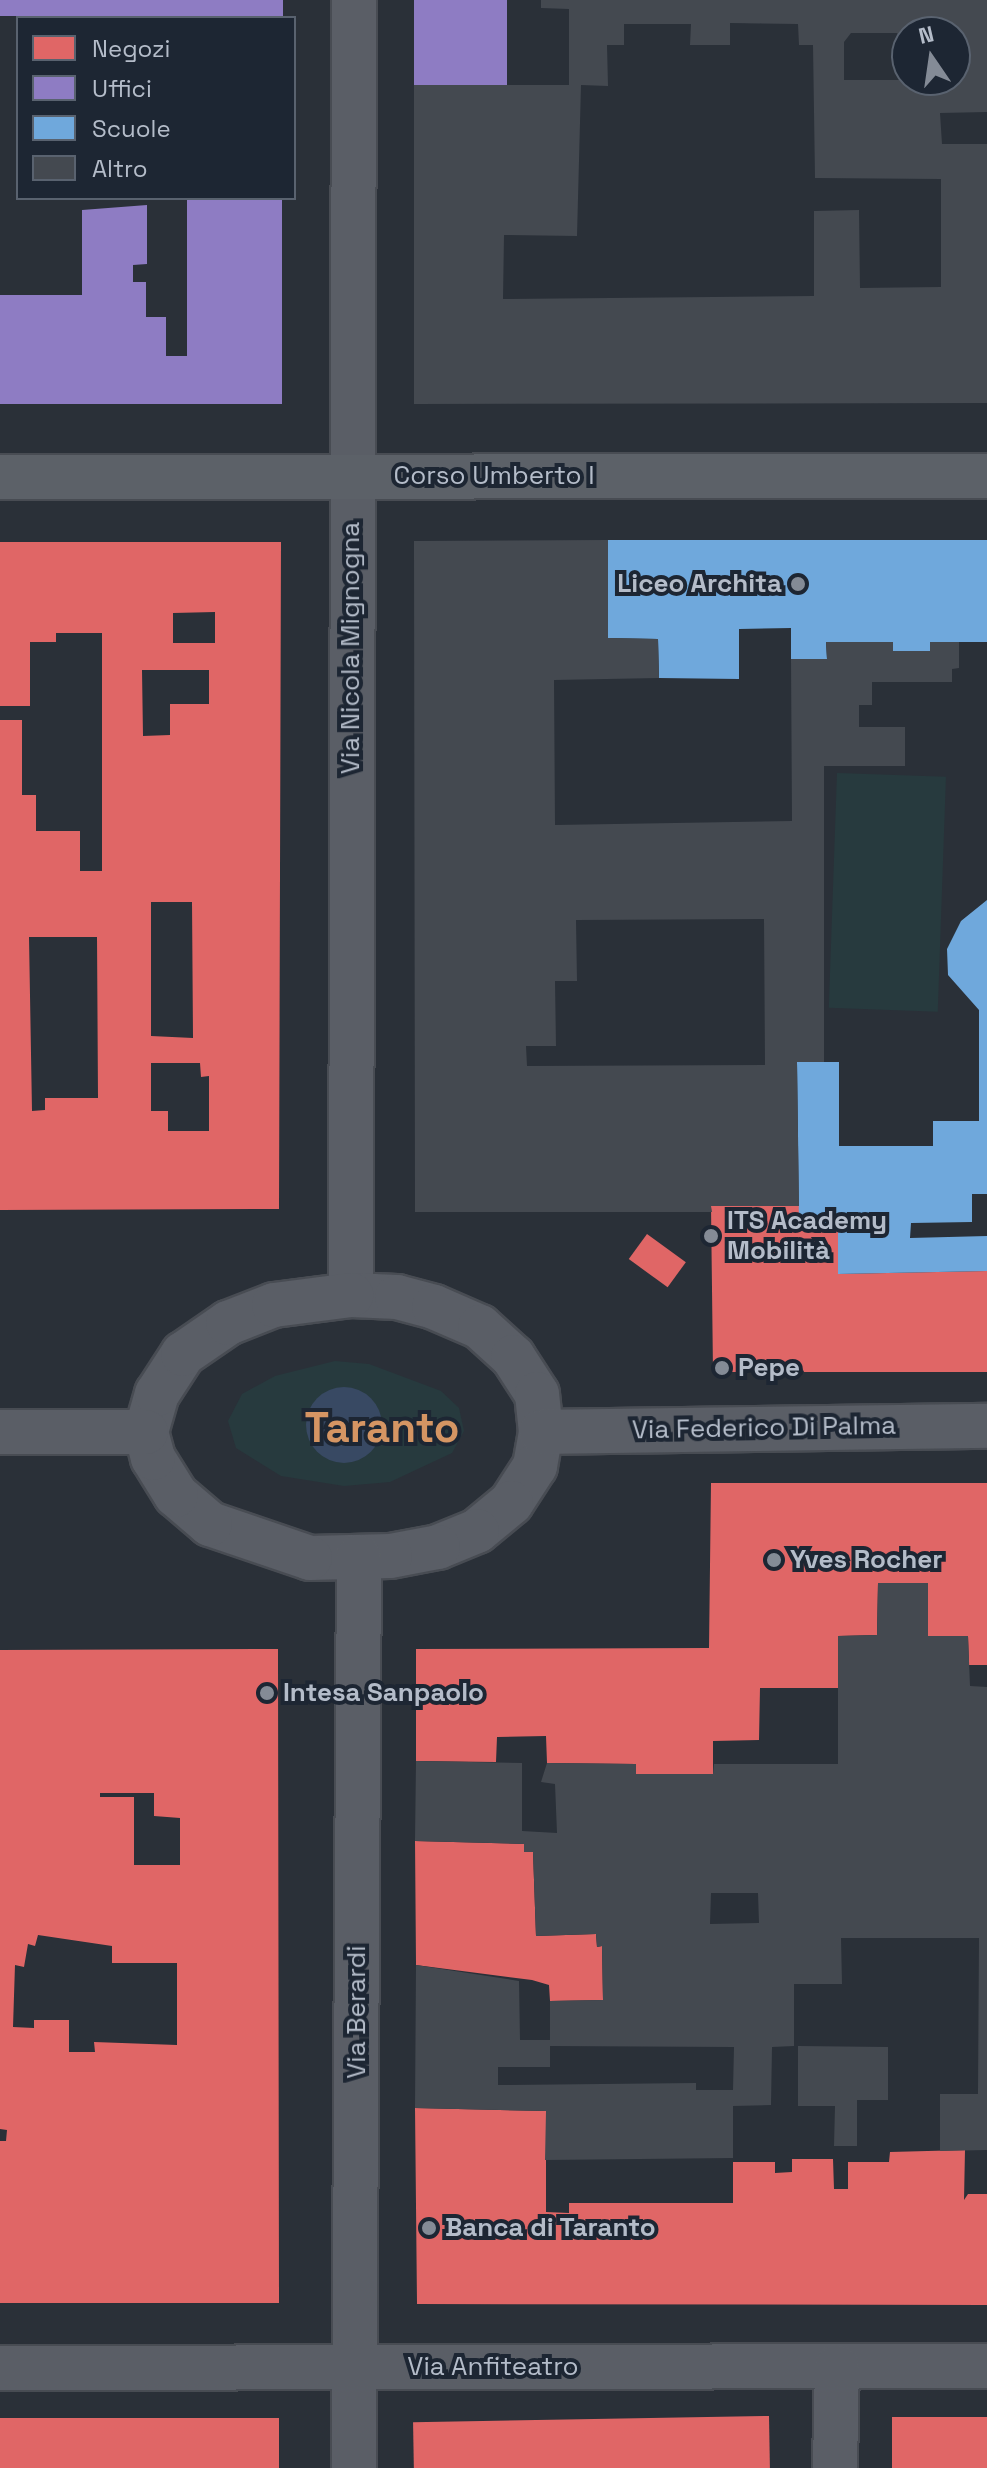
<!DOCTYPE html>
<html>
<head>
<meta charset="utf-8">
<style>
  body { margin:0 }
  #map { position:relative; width:987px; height:2468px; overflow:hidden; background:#2a3038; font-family:"Space Grotesk",sans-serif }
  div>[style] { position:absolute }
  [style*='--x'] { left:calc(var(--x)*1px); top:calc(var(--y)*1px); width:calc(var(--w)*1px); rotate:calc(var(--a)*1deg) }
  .green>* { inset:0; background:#273a3e; transform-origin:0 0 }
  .water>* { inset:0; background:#384963 }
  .round { border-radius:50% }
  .shops>* { inset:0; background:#e06666; transform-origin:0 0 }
  .offices>* { inset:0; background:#8e7cc3; transform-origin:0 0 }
  .schools>* { inset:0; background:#6fa8dc }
  .building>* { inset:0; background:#444950 }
  .roads { filter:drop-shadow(2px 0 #484c53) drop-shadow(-2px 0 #484c53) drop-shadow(0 2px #484c53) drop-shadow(0 -2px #484c53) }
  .minor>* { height:44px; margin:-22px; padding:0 22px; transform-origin:22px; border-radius:22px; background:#5a5e66 }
  .major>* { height:44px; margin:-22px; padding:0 22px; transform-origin:22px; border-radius:22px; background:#5c6168 }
  .dots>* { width:22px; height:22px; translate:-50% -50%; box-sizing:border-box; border:4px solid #1d2633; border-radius:50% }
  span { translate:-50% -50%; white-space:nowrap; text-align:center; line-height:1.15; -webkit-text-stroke:8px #1d2633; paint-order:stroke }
  .street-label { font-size:26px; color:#b4bcc9 }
  .poi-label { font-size:26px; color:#b4bcc9; font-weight:700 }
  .right { translate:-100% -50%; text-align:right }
  .left { translate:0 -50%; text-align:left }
  .town-label { font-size:42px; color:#d59563; font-weight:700 }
  .legend { position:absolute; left:16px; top:16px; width:280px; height:184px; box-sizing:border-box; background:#1d2633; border:2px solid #59626f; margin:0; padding:10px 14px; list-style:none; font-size:24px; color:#b4bcc9 }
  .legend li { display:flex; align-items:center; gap:16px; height:40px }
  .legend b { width:40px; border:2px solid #59626f }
  .north { position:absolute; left:891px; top:16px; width:80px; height:80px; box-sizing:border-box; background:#1d2633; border:2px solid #59626f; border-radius:50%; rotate:347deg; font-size:22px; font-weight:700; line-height:32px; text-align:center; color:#b4bcc9 }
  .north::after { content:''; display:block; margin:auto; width:28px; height:36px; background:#848b96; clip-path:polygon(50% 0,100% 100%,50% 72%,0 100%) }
</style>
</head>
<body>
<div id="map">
  <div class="green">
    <div style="left:837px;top:773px;width:109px;height:235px;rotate:2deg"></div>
    <div style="clip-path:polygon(335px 1361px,369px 1364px,441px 1391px,459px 1408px,464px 1431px,452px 1453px,390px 1482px,344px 1486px,281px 1476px,236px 1448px,228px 1421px,242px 1394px,275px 1376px)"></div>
  </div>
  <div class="water">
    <div class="round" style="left:306px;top:1387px;width:76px;height:76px"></div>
  </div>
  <div class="shops">
    <div style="clip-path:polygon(evenodd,0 542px,281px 542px,279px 1209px,0 1210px,0 720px,22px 720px,22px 795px,36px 795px,36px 831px,80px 831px,80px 871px,102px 871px,102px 633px,56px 633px,56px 642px,30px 642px,30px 706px,0 706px,0 542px,215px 612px,215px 643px,173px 643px,173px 613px,215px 612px,0 542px,142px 670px,209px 670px,209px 704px,170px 704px,170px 735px,143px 736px,142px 670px,0 542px,151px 902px,192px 902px,193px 1038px,151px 1036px,151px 902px,0 542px,29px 937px,97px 937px,98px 1098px,45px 1098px,45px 1110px,32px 1111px,29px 937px,0 542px,151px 1063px,200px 1063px,201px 1077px,209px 1076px,209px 1131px,168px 1131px,168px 1111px,151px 1111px,151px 1063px)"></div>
    <div style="clip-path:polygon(711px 1206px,799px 1206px,799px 1226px,838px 1225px,838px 1274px,987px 1271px,987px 1372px,713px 1372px)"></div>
    <div style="left:647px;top:1234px;width:48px;height:31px;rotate:36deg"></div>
    <div style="clip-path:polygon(711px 1483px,987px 1483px,987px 1665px,969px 1665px,968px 1636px,928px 1636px,928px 1583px,878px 1583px,877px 1635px,838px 1636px,838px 1688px,760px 1688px,759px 1740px,713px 1741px,713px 1774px,636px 1774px,636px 1764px,547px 1763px,546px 1736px,497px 1737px,496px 1762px,416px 1761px,416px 1649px,709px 1648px)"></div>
    <div style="clip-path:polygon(evenodd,278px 1649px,279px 2303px,0 2303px,0 2141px,6px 2141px,7px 2130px,0 2129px,0 1650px,278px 1649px,100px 1793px,154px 1793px,154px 1816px,180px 1818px,180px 1865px,134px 1865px,134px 1797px,100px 1797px,100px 1793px,278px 1649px,38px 1935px,112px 1946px,112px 1963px,177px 1963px,177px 2045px,94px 2042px,95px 2052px,69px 2052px,69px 2020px,34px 2020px,34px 2028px,13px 2027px,15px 1965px,24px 1967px,28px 1944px,35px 1946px,38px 1935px)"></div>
    <div style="clip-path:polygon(415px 1841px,524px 1844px,524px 1852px,533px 1852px,536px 1936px,596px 1934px,597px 1947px,602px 1946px,603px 2000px,550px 2001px,549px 1985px,532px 1980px,416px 1965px)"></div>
    <div style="clip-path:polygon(415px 2108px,546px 2111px,546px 2212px,569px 2213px,569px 2203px,733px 2203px,733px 2162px,775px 2162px,775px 2173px,792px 2172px,792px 2159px,833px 2159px,834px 2189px,848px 2189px,848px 2162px,889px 2162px,890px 2152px,965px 2150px,964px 2200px,968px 2194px,987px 2194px,987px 2305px,417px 2304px)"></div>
    <div style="left:769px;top:2416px;width:52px;height:356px;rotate:89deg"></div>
    <div style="left:892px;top:2417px;width:95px;height:51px"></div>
    <div style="left:0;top:2418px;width:279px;height:50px"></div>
  </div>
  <div class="offices">
    <div style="left:0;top:0;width:283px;height:16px"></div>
    <div style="left:414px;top:0;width:93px;height:85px"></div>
    <div style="clip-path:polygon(187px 198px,282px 198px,282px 404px,0 404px,0 295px,82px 295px,82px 210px,147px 205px,147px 264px,133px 265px,133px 282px,146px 282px,146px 317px,166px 317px,166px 356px,187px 356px)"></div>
  </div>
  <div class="schools">
    <div style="clip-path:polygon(608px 540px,987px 540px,987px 642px,930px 642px,930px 651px,893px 651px,893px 642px,826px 642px,827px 659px,791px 659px,791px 628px,739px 629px,739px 679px,659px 678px,658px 639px,608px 638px)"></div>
    <div style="clip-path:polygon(987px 900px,987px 1194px,972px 1194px,972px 1222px,911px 1223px,910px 1238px,987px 1236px,987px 1271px,838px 1274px,838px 1225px,799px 1226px,797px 1062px,839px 1062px,839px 1146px,933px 1146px,933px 1121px,979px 1121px,979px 1010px,948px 975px,947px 949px,961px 921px)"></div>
  </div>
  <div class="building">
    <div style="clip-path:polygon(evenodd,541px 0,987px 0,987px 112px,940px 113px,942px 144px,987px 144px,987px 403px,414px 404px,414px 85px,569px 85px,569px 9px,541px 8px,541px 0,730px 23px,798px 24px,799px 45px,813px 45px,815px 178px,941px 179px,941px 287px,860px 288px,859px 210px,814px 211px,814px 296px,503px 299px,504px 235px,577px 236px,581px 85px,608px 86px,607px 45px,624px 45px,624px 24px,691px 24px,690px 45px,730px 45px,730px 23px,541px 0,907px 32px,955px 32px,955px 80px,907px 80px,907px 32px,541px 0,851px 33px,897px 33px,902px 42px,903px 80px,844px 80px,844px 42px,851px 33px)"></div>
    <div style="clip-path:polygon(evenodd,608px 540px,608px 638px,658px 639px,659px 678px,554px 680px,555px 825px,792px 821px,791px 659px,827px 659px,826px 642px,893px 642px,893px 651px,930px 651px,930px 642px,959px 642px,959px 668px,952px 669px,952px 682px,872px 682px,872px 705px,859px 705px,859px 727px,905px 727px,905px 766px,824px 766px,824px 1062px,797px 1062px,799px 1206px,711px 1206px,712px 1212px,415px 1212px,414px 541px,608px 540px,764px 919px,765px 1065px,527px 1066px,526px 1046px,556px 1046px,555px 981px,577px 981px,576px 920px,764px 919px)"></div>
    <div style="clip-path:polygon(evenodd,878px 1583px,928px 1583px,928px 1636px,968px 1636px,970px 1686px,987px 1687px,987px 2150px,940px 2151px,940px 2094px,978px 2094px,979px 1938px,841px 1938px,842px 1984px,794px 1984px,794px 2046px,772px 2047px,771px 2105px,733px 2106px,733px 2158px,545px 2160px,546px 2111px,415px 2108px,416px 1965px,519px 1981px,520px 2040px,550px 2040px,550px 2001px,603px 2000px,602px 1946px,597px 1947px,596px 1934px,536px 1936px,533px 1852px,524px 1852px,524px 1844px,415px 1841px,416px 1761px,522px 1763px,522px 1831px,557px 1833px,555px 1784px,541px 1782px,547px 1763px,636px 1764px,636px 1774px,713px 1774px,714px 1764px,838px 1764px,838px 1636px,877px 1635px,878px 1583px,711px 1893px,758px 1893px,759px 1923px,710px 1924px,711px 1893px,878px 1583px,550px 2046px,734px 2047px,733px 2090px,696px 2090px,696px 2083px,498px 2085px,498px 2067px,550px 2067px,550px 2046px)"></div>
    <div style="clip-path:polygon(798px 2046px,888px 2047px,888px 2100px,857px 2100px,857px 2146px,834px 2146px,835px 2106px,798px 2106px)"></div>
  </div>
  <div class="roads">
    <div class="minor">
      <div style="--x:351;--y:1295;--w:1295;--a:-89.87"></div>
      <div style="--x:351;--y:1295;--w:46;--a:2.5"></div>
      <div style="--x:397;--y:1297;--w:38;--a:15"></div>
      <div style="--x:434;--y:1307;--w:50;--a:23.5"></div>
      <div style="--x:480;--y:1327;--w:45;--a:42.3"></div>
      <div style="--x:513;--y:1357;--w:44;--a:57"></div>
      <div style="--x:537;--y:1394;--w:38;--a:84"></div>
      <div style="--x:541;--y:1432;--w:35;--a:100"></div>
      <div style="--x:535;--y:1466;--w:44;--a:123"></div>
      <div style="--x:511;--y:1503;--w:44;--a:140.5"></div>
      <div style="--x:477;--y:1531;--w:42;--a:157.7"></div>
      <div style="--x:438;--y:1547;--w:49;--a:169.4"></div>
      <div style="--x:390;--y:1556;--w:80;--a:178.6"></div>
      <div style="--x:310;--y:1558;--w:106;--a:-161.2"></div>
      <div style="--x:210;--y:1524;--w:45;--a:-139.5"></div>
      <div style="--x:176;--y:1495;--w:44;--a:-121.9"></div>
      <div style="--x:153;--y:1458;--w:27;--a:-105"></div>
      <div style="--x:146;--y:1432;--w:40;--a:-74"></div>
      <div style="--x:157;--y:1394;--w:48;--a:-57"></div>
      <div style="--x:183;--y:1354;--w:55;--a:-34.6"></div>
      <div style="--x:228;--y:1323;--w:49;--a:-21.4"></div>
      <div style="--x:274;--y:1305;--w:78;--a:-7.4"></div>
      <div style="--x:0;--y:1432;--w:146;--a:0"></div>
      <div style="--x:541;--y:1432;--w:446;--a:-0.8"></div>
      <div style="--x:0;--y:2368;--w:987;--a:-0.12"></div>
      <div style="--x:354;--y:2468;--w:911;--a:-89.69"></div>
      <div style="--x:835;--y:2468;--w:101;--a:-88.9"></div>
    </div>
    <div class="major">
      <div style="--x:0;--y:477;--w:987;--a:-0.06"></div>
    </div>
  </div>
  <div class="dots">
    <div style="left:798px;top:584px;background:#848b96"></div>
    <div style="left:711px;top:1236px;background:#848b96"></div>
    <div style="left:722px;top:1368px;background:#848b96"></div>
    <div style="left:774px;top:1560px;background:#848b96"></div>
    <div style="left:267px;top:1693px;background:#848b96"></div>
    <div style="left:429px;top:2228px;background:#848b96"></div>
  </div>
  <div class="street-label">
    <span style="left:494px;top:476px">Corso Umberto I</span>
    <span style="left:351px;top:648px;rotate:-90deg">Via Nicola Mignogna</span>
    <span style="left:764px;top:1428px;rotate:-1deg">Via Federico Di Palma</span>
    <span style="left:357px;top:2012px;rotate:-90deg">Via Berardi</span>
    <span style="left:493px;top:2367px">Via Anfiteatro</span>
  </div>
  <div class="poi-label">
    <span class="right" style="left:782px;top:584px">Liceo Archita</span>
    <span class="left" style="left:727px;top:1236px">ITS Academy<br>Mobilità</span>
    <span class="left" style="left:738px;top:1368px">Pepe</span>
    <span class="left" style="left:790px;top:1560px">Yves Rocher</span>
    <span class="left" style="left:283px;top:1693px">Intesa Sanpaolo</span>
    <span class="left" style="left:445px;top:2228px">Banca di Taranto</span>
  </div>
  <div class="town-label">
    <span style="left:382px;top:1428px">Taranto</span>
  </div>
  <ul class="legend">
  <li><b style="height:22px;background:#e06666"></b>Negozi</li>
  <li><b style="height:22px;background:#8e7cc3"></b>Uffici</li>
  <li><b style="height:22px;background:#6fa8dc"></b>Scuole</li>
  <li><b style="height:22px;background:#444950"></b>Altro</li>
  </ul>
  <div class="north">N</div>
</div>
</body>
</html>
